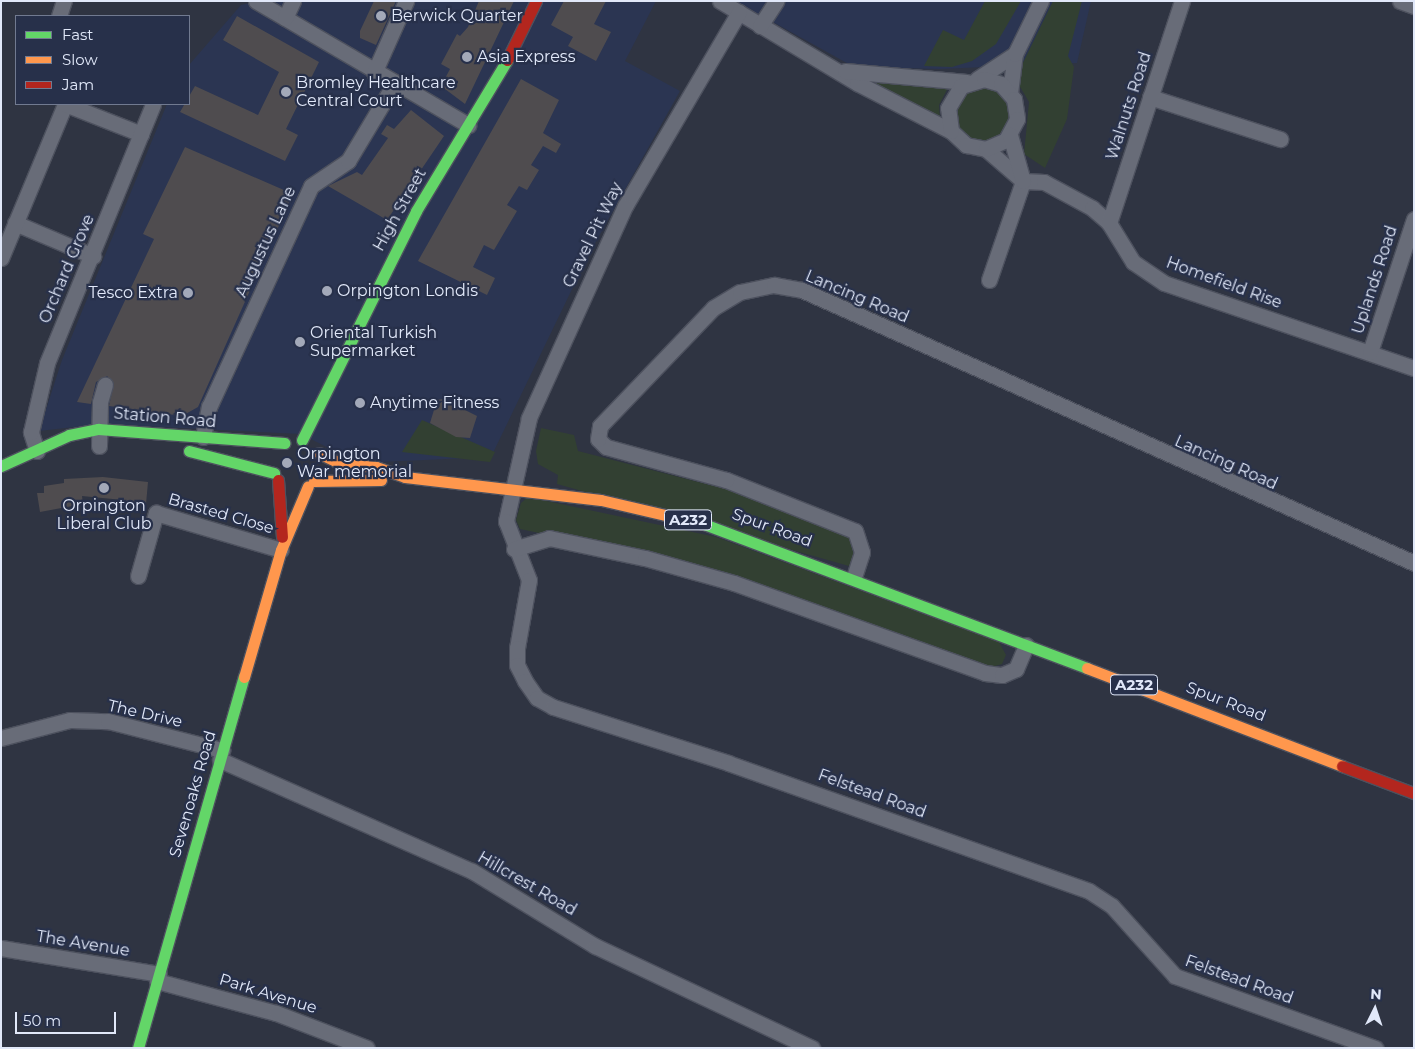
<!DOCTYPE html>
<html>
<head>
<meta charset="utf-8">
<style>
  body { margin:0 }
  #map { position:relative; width:1415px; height:1049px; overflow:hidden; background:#2f3442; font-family:Montserrat,sans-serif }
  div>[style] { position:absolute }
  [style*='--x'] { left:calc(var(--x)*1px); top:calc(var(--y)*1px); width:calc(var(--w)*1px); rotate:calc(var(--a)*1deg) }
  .built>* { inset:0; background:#2b3552 }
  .green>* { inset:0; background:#324032 }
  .round { border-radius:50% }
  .building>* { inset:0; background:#4f4c4f }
  .roads { filter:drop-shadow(1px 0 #4d515e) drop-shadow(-1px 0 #4d515e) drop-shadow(0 1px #4d515e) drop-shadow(0 -1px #4d515e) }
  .street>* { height:15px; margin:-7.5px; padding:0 7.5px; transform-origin:7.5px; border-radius:7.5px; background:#686c78 }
  .fast>* { height:11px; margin:-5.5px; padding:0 5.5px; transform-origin:5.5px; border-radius:5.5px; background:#63d668 }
  .slow>* { height:11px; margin:-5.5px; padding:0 5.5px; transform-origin:5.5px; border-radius:5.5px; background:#ff974d }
  .jam>* { height:11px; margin:-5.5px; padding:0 5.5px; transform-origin:5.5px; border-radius:5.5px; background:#b3261e }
  .dots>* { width:14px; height:14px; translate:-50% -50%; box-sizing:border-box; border:2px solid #27304a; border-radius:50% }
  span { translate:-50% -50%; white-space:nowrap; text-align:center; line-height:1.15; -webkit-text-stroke:4.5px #27304a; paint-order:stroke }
  .shield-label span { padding:1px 4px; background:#27304a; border:1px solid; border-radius:4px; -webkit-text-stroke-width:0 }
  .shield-label { font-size:15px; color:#e1e8f9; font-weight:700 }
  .poi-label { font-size:16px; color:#e1e8f9 }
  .left { translate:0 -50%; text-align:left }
  .right { translate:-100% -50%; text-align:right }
  .street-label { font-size:16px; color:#e1e8f9 }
  .frame { position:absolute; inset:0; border:2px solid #e1e8f9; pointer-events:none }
  .legend { position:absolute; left:15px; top:15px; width:175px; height:90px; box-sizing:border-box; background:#27304a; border:1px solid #717a90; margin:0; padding:6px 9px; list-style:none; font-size:15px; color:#e1e8f9 }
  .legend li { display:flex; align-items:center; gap:10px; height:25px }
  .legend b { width:25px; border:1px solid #717a90 }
  .north { position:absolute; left:1350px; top:984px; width:50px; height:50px; -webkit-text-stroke:4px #27304a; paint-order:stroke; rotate:4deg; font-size:14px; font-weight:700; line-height:20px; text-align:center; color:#e1e8f9 }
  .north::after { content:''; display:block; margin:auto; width:18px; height:22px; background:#e1e8f9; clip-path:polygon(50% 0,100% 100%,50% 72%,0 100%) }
  .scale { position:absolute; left:15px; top:1012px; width:101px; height:22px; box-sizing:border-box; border:2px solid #e1e8f9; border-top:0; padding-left:6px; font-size:15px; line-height:18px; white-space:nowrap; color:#e1e8f9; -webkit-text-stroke:4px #27304a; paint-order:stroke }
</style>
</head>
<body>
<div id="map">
  <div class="built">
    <div style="clip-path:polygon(260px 1px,656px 1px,625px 61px,680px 91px,589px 254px,491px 457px,358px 463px,301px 434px,101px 424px,39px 431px,62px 360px,167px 104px,189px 104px,189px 65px,241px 5px)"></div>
    <div style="clip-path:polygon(735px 1px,1091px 1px,1077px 63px,941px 69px,854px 67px)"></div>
  </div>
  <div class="green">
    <div style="clip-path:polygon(985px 1px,1021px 1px,996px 44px,972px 61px,952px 67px,924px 66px,943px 30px,964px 40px)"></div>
    <div style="clip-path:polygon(1053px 1px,1082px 1px,1068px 56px,1074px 67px,1067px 119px,1045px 168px,1024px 154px,1029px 102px,1019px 85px,1018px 73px)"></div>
    <div style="clip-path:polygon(868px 82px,950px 84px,939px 105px,940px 120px)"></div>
    <div class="round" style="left:955px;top:87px;width:54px;height:54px"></div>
    <div style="clip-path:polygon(422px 420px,495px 452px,490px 462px,402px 452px)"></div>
    <div style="clip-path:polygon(541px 428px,574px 435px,578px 451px,733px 491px,848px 537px,855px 544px,854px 560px,849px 566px,557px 484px,558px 475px,538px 464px,536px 451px)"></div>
    <div style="clip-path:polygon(528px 497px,716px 537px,999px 642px,1006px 655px,1002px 664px,992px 667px,708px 568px,520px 529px,516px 520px,521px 503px)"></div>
  </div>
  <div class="building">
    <div style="clip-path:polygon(374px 1px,396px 1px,376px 45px,360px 38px,360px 31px)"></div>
    <div style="clip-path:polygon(479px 1px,514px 1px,465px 104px,441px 86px,450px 69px,441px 64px,457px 34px,460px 36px,468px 27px)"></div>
    <div style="clip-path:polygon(564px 1px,606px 1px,594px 24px,611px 32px,596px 61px,568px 46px,573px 37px,551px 25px)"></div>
    <div style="clip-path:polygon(237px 16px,319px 62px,286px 129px,298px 135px,285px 161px,180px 112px,195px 86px,258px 115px,279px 72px,223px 40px)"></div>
    <div style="clip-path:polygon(521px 79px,559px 100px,543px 133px,561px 144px,556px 153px,543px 146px,531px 165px,539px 170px,527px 190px,519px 186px,507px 205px,517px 211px,494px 250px,484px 245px,473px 267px,495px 278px,487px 295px,418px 261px)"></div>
    <div style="clip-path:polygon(411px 110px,444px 136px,387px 220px,328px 186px,357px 172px,362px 175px,388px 138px,381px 134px,387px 125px,394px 129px)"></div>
    <div style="clip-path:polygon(185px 147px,293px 194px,198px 407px,182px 416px,109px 406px,114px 383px,107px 376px,96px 382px,91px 404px,77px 402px,154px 239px,143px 234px)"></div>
    <div style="clip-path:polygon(443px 399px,477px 416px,470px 438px,456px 437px,430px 423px,437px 400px)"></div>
    <div style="clip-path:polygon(103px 477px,148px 482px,146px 504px,137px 502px,137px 506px,122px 505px,123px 500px,82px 496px,83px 504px,40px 512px,37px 493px,44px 493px,44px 486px,64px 483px,64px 479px)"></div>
  </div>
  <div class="roads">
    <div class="street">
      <div style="--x:256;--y:1;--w:246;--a:30.3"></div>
      <div style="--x:720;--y:1;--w:160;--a:30.9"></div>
      <div style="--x:857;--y:83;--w:106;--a:27.1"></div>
      <div style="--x:951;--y:131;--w:21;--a:43"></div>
      <div style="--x:966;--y:145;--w:20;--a:11"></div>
      <div style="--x:986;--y:149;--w:49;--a:40.9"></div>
      <div style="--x:1023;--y:181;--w:21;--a:3"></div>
      <div style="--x:1044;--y:182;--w:55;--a:28.4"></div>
      <div style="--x:1092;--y:208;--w:23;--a:41"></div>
      <div style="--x:1109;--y:223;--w:46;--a:58.4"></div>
      <div style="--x:1133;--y:262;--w:37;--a:34"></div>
      <div style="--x:1164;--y:283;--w:264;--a:18.8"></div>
      <div style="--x:1400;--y:1;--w:15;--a:20"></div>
      <div style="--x:739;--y:12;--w:225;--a:120.4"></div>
      <div style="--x:625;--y:206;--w:233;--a:114.4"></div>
      <div style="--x:529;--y:418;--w:106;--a:102.6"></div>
      <div style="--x:506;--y:521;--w:63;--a:68.7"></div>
      <div style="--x:529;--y:580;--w:69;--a:100"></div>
      <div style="--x:517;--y:648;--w:17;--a:90"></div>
      <div style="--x:517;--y:665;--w:18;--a:63"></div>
      <div style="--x:525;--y:681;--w:21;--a:55"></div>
      <div style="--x:537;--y:698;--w:18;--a:29"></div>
      <div style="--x:553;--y:707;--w:184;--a:17.7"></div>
      <div style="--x:728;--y:763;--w:383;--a:19.5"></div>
      <div style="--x:1089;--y:891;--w:27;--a:33"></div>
      <div style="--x:1112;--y:906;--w:94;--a:48"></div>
      <div style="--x:1175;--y:976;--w:213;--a:19.8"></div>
      <div style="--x:59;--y:16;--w:16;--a:-72"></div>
      <div style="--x:285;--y:18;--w:19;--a:-65"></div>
      <div style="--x:760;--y:26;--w:30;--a:-57"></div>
      <div style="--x:845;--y:71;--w:122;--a:5.2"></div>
      <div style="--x:374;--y:73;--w:79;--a:-66"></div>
      <div style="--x:977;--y:79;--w:45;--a:-33.3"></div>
      <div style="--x:1010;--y:93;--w:39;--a:-83"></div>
      <div style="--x:1015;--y:54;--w:59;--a:-63.9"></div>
      <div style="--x:1150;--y:97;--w:137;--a:17.9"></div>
      <div style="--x:951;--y:131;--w:23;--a:-97"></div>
      <div style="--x:948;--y:108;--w:26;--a:-59"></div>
      <div style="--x:961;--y:86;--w:24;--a:-17"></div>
      <div style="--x:984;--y:79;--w:18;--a:16"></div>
      <div style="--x:1001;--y:84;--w:20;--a:49"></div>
      <div style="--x:1014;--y:99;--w:20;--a:81"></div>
      <div style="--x:1017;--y:119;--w:24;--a:118"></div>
      <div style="--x:1006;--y:140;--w:22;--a:156"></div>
      <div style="--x:15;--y:223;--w:85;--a:22.9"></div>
      <div style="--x:1109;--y:223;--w:234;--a:-71.8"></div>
      <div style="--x:1;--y:258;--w:167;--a:-67.4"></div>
      <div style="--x:65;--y:104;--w:82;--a:21.5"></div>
      <div style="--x:989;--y:280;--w:105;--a:-71"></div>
      <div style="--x:1023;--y:181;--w:48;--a:-105.8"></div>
      <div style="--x:1370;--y:352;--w:140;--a:-71.7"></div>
      <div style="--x:203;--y:437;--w:31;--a:-79"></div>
      <div style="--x:209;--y:407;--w:243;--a:-65.2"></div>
      <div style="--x:311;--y:186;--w:45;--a:-34"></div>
      <div style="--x:348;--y:161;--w:90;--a:-59.1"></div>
      <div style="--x:99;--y:446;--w:44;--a:-88.7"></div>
      <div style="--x:100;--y:402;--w:18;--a:-74"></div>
      <div style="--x:37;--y:451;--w:20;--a:-108"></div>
      <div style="--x:31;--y:432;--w:71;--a:-76.9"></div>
      <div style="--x:47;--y:363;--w:280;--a:-67.7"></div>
      <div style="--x:514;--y:549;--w:37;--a:-17"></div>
      <div style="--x:549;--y:538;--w:98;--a:11.8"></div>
      <div style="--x:645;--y:558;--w:92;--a:15.7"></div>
      <div style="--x:734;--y:583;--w:267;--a:19.7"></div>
      <div style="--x:985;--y:673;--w:17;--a:7"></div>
      <div style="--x:1002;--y:675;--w:15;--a:-23"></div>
      <div style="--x:1016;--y:669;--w:26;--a:-67"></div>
      <div style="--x:138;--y:576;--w:66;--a:-74.1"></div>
      <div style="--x:156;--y:513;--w:130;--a:16.5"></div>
      <div style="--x:854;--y:577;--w:26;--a:-72"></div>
      <div style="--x:862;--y:552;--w:22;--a:-108"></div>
      <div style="--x:855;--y:531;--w:139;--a:-158.4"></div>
      <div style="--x:726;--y:480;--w:124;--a:-164.6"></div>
      <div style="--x:606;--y:447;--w:11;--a:-135"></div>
      <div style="--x:598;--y:439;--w:13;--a:-81"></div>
      <div style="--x:600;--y:426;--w:163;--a:-46.2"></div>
      <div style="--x:713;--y:308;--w:31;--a:-31"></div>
      <div style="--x:740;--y:292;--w:35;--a:-12"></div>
      <div style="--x:774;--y:285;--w:28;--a:10"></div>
      <div style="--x:802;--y:290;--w:670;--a:24.04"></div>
      <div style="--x:1;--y:738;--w:71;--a:-14.6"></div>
      <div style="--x:70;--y:720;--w:38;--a:2"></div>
      <div style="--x:108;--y:721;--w:118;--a:14.3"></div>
      <div style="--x:220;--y:760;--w:275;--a:23.8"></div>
      <div style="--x:472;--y:871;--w:144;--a:31.4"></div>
      <div style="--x:595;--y:946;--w:240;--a:25.2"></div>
      <div style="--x:1;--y:948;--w:160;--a:9.3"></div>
      <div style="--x:157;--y:981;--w:123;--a:15.1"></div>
      <div style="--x:276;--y:1013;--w:97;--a:21"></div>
    </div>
    <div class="fast">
      <div style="--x:302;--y:440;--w:256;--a:-63.5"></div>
      <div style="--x:416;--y:211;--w:176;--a:-58.9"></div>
      <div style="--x:189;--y:451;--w:88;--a:14.5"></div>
      <div style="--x:1;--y:466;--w:75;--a:-24.5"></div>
      <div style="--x:69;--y:435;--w:30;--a:-12"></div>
      <div style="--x:98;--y:429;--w:187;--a:4.3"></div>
      <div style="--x:704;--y:524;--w:409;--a:20.6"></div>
      <div style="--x:138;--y:1048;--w:386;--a:-74.1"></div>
    </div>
    <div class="slow">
      <div style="--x:319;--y:453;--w:25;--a:26"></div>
      <div style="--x:342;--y:464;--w:34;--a:5"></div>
      <div style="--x:376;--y:467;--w:31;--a:19"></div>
      <div style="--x:405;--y:477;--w:197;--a:6.7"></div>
      <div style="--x:601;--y:500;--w:106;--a:13.1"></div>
      <div style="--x:314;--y:481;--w:67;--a:-0.9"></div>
      <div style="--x:1087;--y:668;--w:273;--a:21"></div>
      <div style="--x:244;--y:677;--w:132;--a:-73.8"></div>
      <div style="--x:281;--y:550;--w:69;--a:-67.1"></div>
    </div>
    <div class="jam">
      <div style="--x:507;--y:60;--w:66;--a:-63.8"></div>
      <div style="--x:278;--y:480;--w:57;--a:86"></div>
      <div style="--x:1342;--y:766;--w:77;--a:20.6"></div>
    </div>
  </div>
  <div class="dots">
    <div style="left:381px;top:16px;background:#a3a9b9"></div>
    <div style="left:467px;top:57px;background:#a3a9b9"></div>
    <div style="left:286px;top:92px;background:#a3a9b9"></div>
    <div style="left:327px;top:291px;background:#a3a9b9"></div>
    <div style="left:188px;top:293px;background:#a3a9b9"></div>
    <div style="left:300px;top:342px;background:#a3a9b9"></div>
    <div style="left:360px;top:403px;background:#a3a9b9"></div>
    <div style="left:287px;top:463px;background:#a3a9b9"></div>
    <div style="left:104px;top:488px;background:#a3a9b9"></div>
  </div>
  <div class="shield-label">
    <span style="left:688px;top:520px">A232</span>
    <span style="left:1134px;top:685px">A232</span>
  </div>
  <div class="poi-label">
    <span class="left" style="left:391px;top:16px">Berwick Quarter</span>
    <span class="left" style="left:477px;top:57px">Asia Express</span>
    <span class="left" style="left:296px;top:92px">Bromley Healthcare<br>Central Court</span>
    <span class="left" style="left:337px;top:291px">Orpington Londis</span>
    <span class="right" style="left:178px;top:293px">Tesco Extra</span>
    <span class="left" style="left:310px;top:342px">Oriental Turkish<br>Supermarket</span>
    <span class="left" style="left:370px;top:403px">Anytime Fitness</span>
    <span class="left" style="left:297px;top:463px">Orpington<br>War memorial</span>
    <span style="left:104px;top:515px">Orpington<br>Liberal Club</span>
  </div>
  <div class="street-label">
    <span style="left:1129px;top:106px;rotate:-72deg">Walnuts Road</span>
    <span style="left:400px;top:210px;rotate:-61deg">High Street</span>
    <span style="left:593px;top:235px;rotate:-64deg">Gravel Pit Way</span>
    <span style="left:266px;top:242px;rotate:-65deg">Augustus Lane</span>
    <span style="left:67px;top:269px;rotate:-67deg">Orchard Grove</span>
    <span style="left:1375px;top:280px;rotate:-72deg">Uplands Road</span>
    <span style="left:1224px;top:283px;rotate:20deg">Homefield Rise</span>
    <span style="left:857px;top:297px;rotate:23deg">Lancing Road</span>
    <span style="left:165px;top:418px;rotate:5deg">Station Road</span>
    <span style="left:1226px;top:463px;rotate:24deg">Lancing Road</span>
    <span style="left:221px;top:514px;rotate:16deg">Brasted Close</span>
    <span style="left:772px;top:528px;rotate:20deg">Spur Road</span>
    <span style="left:1226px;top:702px;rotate:21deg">Spur Road</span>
    <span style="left:145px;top:714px;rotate:13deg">The Drive</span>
    <span style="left:193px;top:794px;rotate:-74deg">Sevenoaks Road</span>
    <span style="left:872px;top:794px;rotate:20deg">Felstead Road</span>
    <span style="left:527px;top:884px;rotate:30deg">Hillcrest Road</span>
    <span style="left:83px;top:944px;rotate:9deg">The Avenue</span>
    <span style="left:1239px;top:980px;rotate:20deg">Felstead Road</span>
    <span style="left:268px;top:994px;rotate:17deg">Park Avenue</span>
  </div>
  <div class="frame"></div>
  <ul class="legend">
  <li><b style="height:6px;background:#63d668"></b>Fast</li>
  <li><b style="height:6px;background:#ff974d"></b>Slow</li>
  <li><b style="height:6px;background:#b3261e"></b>Jam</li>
  </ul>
  <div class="north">N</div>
  <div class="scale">50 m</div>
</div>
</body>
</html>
